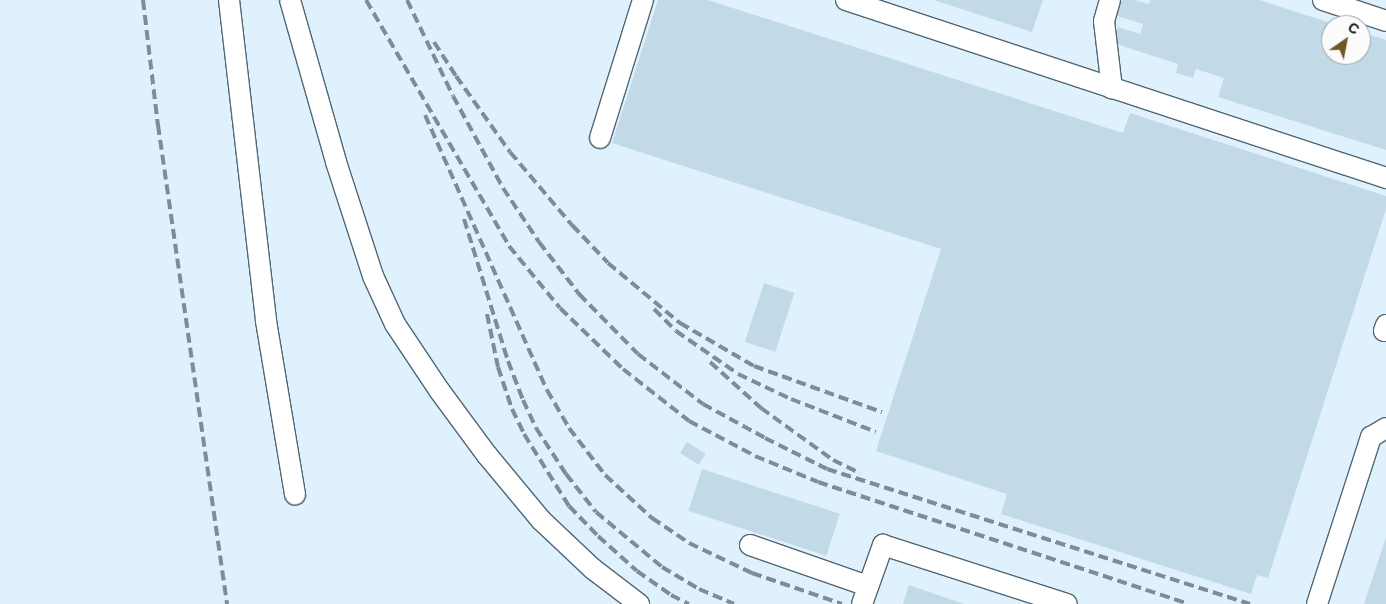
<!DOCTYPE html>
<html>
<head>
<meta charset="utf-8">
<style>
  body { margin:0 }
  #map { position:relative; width:1386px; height:604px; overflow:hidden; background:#dff1fd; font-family:"Work Sans",sans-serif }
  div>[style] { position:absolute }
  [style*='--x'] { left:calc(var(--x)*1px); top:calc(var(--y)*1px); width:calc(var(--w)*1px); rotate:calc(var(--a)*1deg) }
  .building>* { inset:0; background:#c2d9e8; transform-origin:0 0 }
  .roads { filter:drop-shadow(1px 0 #526774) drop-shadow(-1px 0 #526774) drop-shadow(0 1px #526774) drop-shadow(0 -1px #526774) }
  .minor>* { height:20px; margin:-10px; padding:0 10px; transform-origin:10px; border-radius:10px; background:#fff }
  .rail>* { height:4px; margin-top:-2px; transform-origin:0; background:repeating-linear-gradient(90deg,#7f8c95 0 10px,transparent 0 15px) }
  span { translate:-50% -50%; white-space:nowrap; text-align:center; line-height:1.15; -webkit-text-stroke:5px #fbfbfb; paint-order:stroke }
  .north { position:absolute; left:1321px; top:15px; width:50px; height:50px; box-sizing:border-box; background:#fbfbfb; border:1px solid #9b9fa1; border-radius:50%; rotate:33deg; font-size:14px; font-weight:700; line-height:20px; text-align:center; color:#0c1419 }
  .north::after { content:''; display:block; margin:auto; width:18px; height:22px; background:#6f5727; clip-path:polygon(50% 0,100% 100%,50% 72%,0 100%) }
</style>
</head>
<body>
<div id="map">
  <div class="building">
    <div style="clip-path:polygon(658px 0,708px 0,1123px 133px,1130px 113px,1386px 196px,1386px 209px,1268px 578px,1257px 575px,1251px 594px,1001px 514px,1007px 494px,876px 451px,941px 249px,612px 143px)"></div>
    <div style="clip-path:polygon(934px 0,1043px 0,1032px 32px)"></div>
    <div style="clip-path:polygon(1119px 0,1135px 0,1149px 4px,1151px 0,1259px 0,1337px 25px,1331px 25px,1331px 55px,1361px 55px,1361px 32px,1386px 40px,1386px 150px,1218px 97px,1224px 78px,1196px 69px,1193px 78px,1176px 73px,1178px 64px,1113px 43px,1118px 27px,1140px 34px,1143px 24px,1114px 15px)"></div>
    <div style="left:764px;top:283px;width:32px;height:62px;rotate:18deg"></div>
    <div style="left:687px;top:442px;width:22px;height:13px;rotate:32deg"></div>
    <div style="left:702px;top:469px;width:145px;height:44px;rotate:18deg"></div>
    <div style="clip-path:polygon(1386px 537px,1386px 604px,1364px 604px)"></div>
    <div style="clip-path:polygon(909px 585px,964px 604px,903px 604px)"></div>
  </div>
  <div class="roads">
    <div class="minor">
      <div style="--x:229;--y:0;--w:323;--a:83.4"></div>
      <div style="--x:266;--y:321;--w:176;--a:80.5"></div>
      <div style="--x:290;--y:0;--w:168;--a:74.1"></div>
      <div style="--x:336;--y:162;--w:120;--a:72"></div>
      <div style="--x:373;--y:276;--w:53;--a:65.4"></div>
      <div style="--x:395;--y:324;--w:79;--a:56.3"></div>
      <div style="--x:439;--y:390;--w:81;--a:53.6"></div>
      <div style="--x:487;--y:455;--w:85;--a:50.3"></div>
      <div style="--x:541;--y:520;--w:71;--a:43.3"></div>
      <div style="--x:593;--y:569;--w:58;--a:37.3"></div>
      <div style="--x:846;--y:0;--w:569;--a:18.24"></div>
      <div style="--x:1110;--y:0;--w:22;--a:106"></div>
      <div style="--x:1104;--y:21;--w:68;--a:83.3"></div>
      <div style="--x:1323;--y:0;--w:66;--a:18.4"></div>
      <div style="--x:600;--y:138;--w:145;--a:-72.7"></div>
      <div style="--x:1386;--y:325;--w:6;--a:108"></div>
      <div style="--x:1384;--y:331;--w:2;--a:0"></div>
      <div style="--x:750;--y:545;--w:125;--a:19.2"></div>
      <div style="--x:862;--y:604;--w:63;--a:-70.4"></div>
      <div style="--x:883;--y:545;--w:193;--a:17.8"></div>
      <div style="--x:1317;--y:604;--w:176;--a:-72.1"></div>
      <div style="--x:1371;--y:437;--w:17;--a:-31"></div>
    </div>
  </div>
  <div class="rail">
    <div style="--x:143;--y:0;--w:126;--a:83.2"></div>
    <div style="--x:158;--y:125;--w:484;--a:81.8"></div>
    <div style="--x:366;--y:0;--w:285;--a:59.8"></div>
    <div style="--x:509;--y:246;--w:80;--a:50.6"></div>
    <div style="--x:560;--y:308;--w:88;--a:44.1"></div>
    <div style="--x:623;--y:369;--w:84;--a:38.2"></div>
    <div style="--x:689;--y:421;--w:75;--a:27.9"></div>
    <div style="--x:755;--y:456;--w:68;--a:22.4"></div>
    <div style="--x:818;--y:482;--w:390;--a:18.2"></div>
    <div style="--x:407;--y:0;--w:106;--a:64.4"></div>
    <div style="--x:453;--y:96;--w:105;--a:61.5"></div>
    <div style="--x:503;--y:188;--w:65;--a:56.3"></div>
    <div style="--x:539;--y:242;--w:66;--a:52.4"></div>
    <div style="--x:579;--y:294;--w:84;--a:45.5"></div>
    <div style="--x:638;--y:354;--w:82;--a:37.6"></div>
    <div style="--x:703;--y:404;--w:71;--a:28.7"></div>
    <div style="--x:765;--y:438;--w:69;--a:26.6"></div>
    <div style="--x:827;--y:469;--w:444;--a:17.7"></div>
    <div style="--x:434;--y:42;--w:40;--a:57.1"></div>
    <div style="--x:456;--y:76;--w:93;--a:54.6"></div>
    <div style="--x:510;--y:152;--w:96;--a:49.7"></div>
    <div style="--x:572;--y:225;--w:52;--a:46.5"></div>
    <div style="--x:608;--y:263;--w:94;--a:39.8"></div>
    <div style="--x:680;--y:323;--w:86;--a:30.2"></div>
    <div style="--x:754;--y:366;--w:136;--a:19.8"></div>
    <div style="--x:425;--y:115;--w:301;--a:66.1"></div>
    <div style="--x:547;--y:390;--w:44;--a:59.9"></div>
    <div style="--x:569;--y:428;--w:59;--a:52.5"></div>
    <div style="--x:605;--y:475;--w:64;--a:42.5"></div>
    <div style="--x:652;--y:518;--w:45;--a:34"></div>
    <div style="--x:689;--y:543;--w:70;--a:25.5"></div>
    <div style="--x:752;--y:573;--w:95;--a:19"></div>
    <div style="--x:464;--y:219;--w:149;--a:72.8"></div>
    <div style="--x:508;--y:361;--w:42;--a:69"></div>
    <div style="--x:523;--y:400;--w:31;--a:65"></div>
    <div style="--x:536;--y:428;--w:55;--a:56.9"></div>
    <div style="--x:566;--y:474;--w:48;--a:51.7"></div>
    <div style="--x:596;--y:512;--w:86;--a:39.8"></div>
    <div style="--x:662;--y:567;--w:43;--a:30.7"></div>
    <div style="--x:699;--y:589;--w:38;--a:23"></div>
    <div style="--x:654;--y:309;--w:31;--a:45"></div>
    <div style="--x:676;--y:331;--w:75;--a:34.7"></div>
    <div style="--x:738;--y:374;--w:59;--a:25.3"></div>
    <div style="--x:791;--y:399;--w:91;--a:21.2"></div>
    <div style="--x:487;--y:314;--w:54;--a:78.3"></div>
    <div style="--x:498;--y:367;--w:44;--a:71.6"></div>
    <div style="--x:512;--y:409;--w:28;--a:64"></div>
    <div style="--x:524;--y:434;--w:85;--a:58"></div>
    <div style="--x:569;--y:506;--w:42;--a:46"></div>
    <div style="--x:598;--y:536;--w:52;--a:41.9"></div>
    <div style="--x:637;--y:571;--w:42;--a:35.2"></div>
    <div style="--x:671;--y:595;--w:20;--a:27"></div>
    <div style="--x:710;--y:362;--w:69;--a:42"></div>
    <div style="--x:761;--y:408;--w:89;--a:35.8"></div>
    <div style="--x:833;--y:460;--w:30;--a:26"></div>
  </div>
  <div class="north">С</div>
</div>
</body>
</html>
